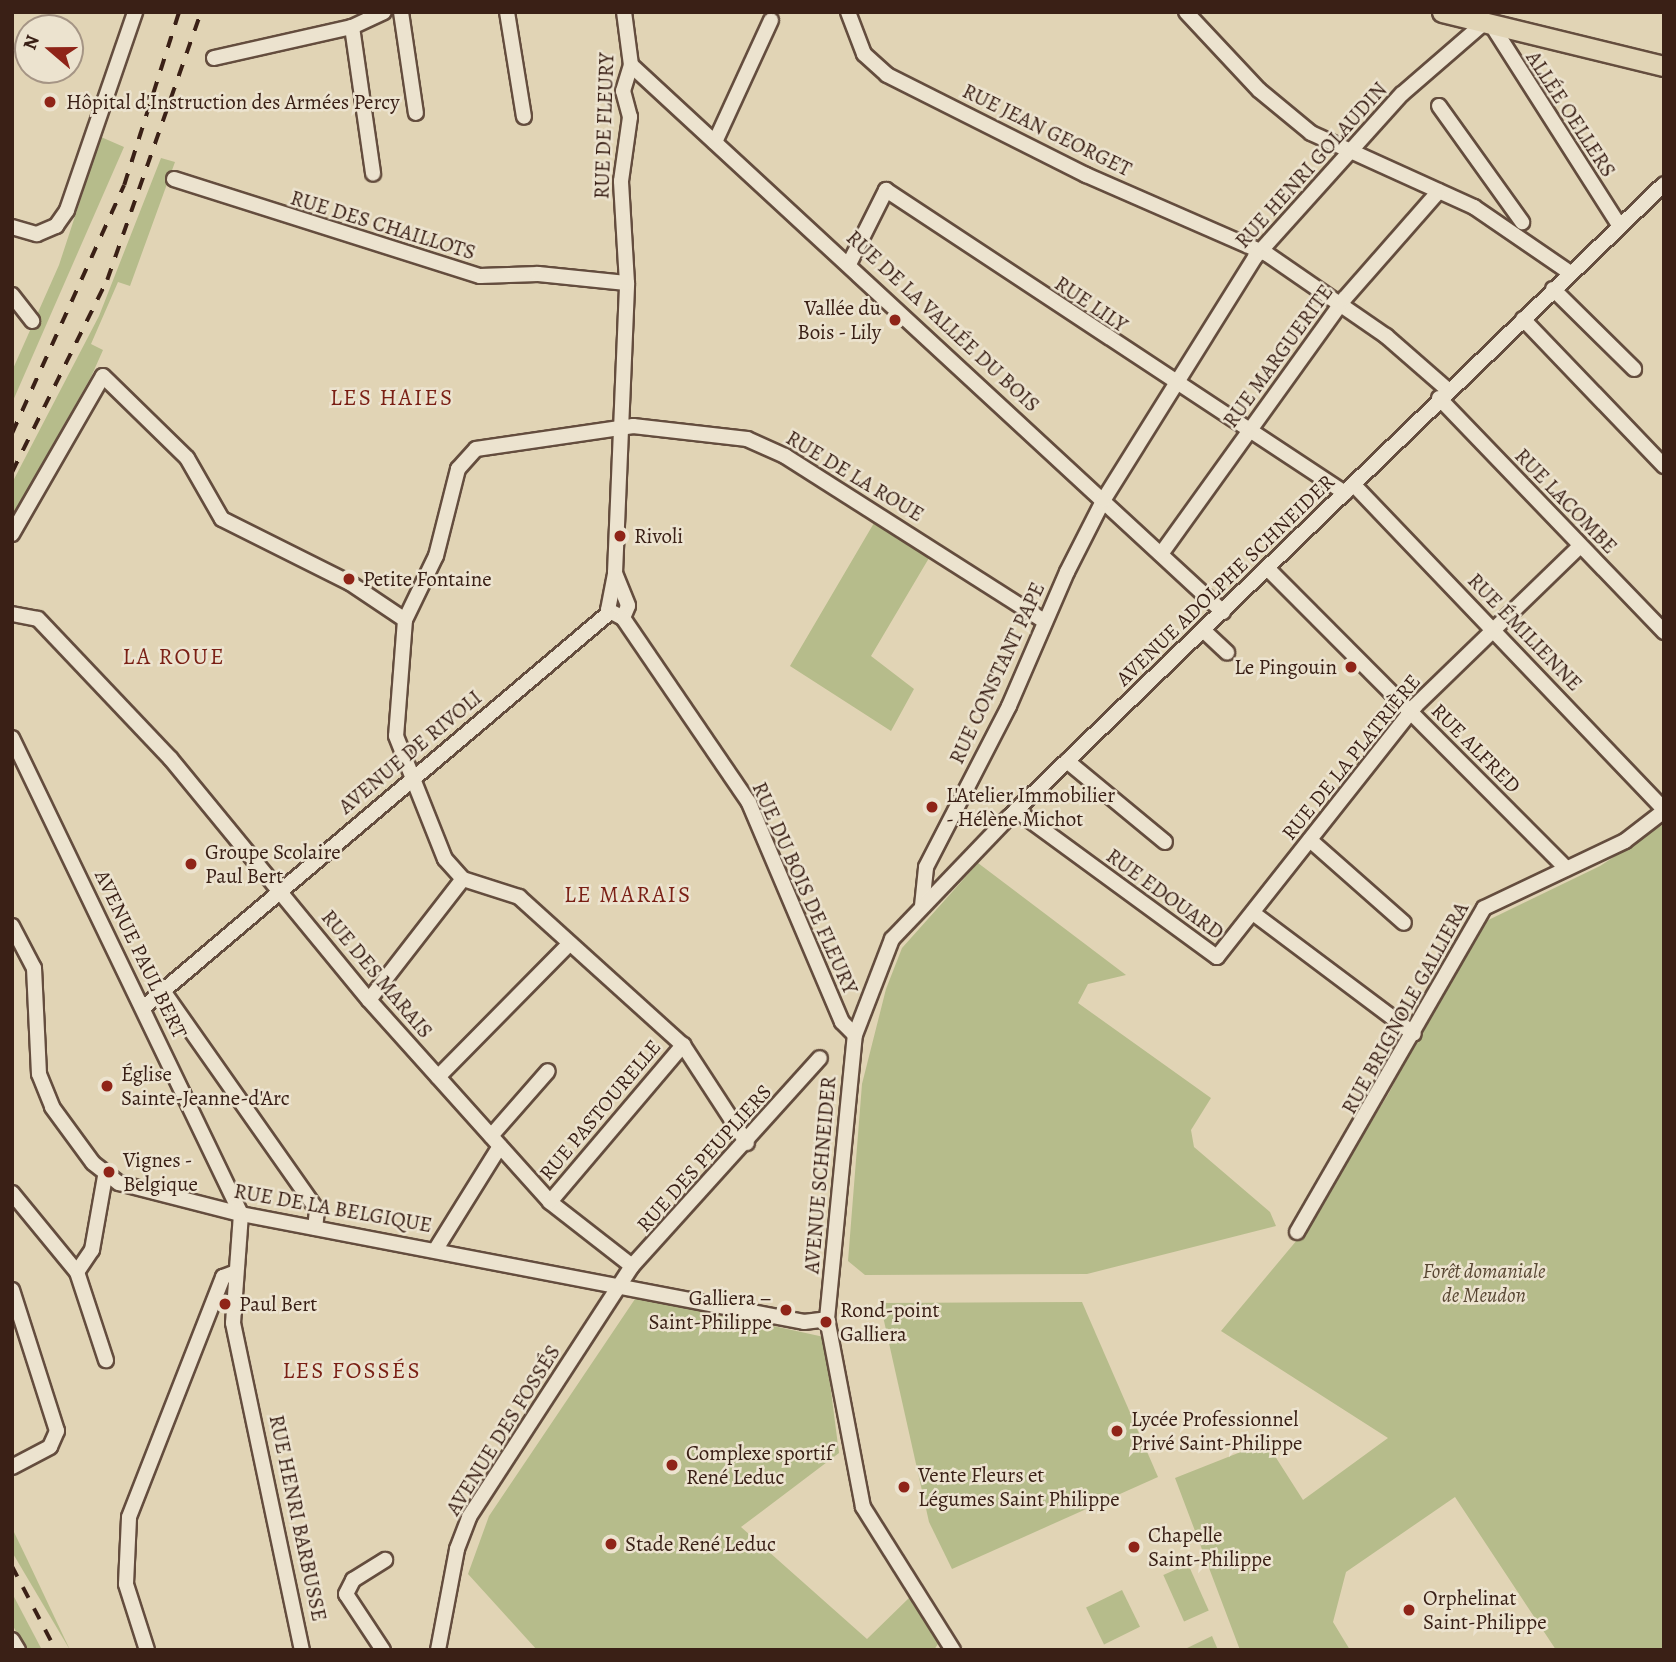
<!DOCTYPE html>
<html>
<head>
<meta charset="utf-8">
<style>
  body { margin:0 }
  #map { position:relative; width:1676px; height:1662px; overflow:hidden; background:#e1d4b5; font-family:Alegreya,serif }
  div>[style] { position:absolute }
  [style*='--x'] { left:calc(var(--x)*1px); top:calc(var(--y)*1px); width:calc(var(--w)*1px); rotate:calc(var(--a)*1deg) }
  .green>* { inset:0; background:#b6bc8b; transform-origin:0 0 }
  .roads { filter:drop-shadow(2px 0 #644d3e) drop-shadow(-2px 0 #644d3e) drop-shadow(0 2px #644d3e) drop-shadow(0 -2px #644d3e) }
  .minor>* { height:14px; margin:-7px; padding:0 7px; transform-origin:7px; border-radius:7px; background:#ece3cf }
  .major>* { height:19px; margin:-9.5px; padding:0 9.5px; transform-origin:9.5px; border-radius:9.5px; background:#e1d4b5 }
  .rail>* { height:3.5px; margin-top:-1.75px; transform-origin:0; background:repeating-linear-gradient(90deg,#3a2016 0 12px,transparent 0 24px) }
  .dots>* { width:19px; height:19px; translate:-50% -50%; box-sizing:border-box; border:4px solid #ece3cf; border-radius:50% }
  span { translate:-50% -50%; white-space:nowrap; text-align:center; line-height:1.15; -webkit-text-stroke:5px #ece3cf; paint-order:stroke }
  .poi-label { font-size:21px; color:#3a2016 }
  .left { translate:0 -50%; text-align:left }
  .right { translate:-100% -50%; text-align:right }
  .street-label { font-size:21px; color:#3a2016 }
  .park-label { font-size:21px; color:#594733; font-style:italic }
  .neighbourhood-label { font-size:23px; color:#7a1f14; letter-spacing:2px }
  .frame { position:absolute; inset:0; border:14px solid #3a2016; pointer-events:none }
  .north { position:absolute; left:14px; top:14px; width:70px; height:70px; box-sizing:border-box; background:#ece3cf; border:2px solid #a59585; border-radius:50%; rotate:290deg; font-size:19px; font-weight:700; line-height:28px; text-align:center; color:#3a2016 }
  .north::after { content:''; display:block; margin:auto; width:24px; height:32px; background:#8f2418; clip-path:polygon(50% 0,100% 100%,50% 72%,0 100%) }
</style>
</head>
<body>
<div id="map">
  <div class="green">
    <div style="clip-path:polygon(101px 137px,124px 147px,12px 403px,12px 371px,59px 265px)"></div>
    <div style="clip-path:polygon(161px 158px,175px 162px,130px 286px,118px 282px,91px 344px,103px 350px,91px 377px,12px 516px,12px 483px,99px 316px)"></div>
    <div style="clip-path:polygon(874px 523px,929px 558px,871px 656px,914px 689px,891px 731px,790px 666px)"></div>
    <div style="clip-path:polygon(1664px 824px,1664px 1650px,1556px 1650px,1455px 1497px,1346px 1572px,1333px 1622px,1350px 1650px,1240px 1650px,1175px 1478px,1266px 1442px,1303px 1500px,1388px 1438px,1221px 1331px,1302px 1234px,1389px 1093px,1476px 926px,1600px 866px)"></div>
    <div style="clip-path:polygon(978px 863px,1126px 975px,1088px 984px,1078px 1003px,1211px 1098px,1191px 1130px,1194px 1147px,1270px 1212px,1276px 1226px,1087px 1274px,865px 1275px,848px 1261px,862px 1084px,886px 989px,902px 948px)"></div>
    <div style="clip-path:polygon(637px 1296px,824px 1337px,839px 1453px,741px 1527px,867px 1639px,910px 1597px,940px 1641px,934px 1650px,537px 1650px,468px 1574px,489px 1516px)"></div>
    <div style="clip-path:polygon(1082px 1302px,1158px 1477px,952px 1569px,929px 1522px,880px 1303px)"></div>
    <div style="clip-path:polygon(12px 1528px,27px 1559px,70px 1650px,12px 1552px)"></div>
    <div style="left:1188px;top:1564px;width:51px;height:27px;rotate:66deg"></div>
    <div style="left:1122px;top:1590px;width:41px;height:40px;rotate:64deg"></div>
    <div style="clip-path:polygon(12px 1593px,42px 1650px,26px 1650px,12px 1624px)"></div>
    <div style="clip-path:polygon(1212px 1636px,1218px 1650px,1183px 1650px)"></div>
  </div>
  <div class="roads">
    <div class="minor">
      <div style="--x:401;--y:12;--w:102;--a:81.6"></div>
      <div style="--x:507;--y:12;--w:106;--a:80.8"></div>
      <div style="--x:848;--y:12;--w:45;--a:69.1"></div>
      <div style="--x:864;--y:54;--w:31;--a:42"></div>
      <div style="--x:887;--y:75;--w:223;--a:26.7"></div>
      <div style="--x:1086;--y:175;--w:197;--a:23.6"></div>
      <div style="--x:1267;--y:254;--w:145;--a:34.6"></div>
      <div style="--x:1386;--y:336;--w:82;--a:41.1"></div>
      <div style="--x:1186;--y:12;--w:107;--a:46.9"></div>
      <div style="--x:1259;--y:90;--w:67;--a:39.6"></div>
      <div style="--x:1311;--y:133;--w:179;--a:24.4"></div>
      <div style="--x:1474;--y:207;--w:115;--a:34.4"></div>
      <div style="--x:1491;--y:24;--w:238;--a:57.5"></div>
      <div style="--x:352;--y:27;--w:148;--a:81.8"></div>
      <div style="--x:214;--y:58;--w:141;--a:-12.7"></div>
      <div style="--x:352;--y:27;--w:35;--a:-25"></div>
      <div style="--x:631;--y:65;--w:806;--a:42.74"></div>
      <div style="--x:1439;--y:106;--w:143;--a:54.4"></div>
      <div style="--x:715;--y:142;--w:134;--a:-65.3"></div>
      <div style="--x:174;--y:179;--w:321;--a:17.6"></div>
      <div style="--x:480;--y:276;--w:58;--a:-2"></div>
      <div style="--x:538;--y:274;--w:89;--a:5.8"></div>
      <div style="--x:12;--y:227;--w:26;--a:16"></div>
      <div style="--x:37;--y:234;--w:21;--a:-23"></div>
      <div style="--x:56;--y:226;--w:19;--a:-55"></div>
      <div style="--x:67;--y:210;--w:209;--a:-71"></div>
      <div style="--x:849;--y:264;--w:83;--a:-63.4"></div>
      <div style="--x:886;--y:190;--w:550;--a:33.43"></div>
      <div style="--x:1553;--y:289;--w:114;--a:44.6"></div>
      <div style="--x:12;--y:295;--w:33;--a:52"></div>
      <div style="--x:1523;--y:319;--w:204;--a:46.2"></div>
      <div style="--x:1439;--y:398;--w:325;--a:46.1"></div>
      <div style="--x:1354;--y:485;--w:448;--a:46.3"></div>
      <div style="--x:12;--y:534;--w:182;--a:-60.1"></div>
      <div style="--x:103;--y:376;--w:117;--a:44.3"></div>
      <div style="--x:187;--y:458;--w:70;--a:60.2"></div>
      <div style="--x:222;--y:519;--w:143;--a:26.6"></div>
      <div style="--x:350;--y:583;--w:66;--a:33.9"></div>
      <div style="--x:405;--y:620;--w:116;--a:94.4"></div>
      <div style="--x:396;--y:736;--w:132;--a:68.3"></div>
      <div style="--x:445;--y:859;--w:27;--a:48"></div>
      <div style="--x:463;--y:879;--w:59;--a:17.8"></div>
      <div style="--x:519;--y:897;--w:221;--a:42.1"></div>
      <div style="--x:683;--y:1045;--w:117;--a:56.9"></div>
      <div style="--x:1161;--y:554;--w:315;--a:-54.3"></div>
      <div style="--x:1345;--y:298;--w:142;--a:-48.7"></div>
      <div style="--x:1267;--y:568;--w:424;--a:45.1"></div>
      <div style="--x:615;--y:573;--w:35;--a:68"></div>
      <div style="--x:628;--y:606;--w:13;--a:113"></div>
      <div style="--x:12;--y:614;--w:26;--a:11"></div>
      <div style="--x:38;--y:619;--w:192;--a:46.5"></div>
      <div style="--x:170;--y:758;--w:313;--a:50.6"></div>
      <div style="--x:369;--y:1000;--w:271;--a:48.1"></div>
      <div style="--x:550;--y:1202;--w:104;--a:38"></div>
      <div style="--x:623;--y:618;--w:17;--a:-152"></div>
      <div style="--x:608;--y:610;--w:38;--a:-79"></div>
      <div style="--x:615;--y:573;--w:290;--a:-87.6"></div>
      <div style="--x:627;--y:283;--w:102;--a:-93.4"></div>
      <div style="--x:621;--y:181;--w:65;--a:-82"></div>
      <div style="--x:630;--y:117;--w:27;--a:-105"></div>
      <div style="--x:623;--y:91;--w:27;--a:-73"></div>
      <div style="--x:631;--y:65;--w:53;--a:-97.5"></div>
      <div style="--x:623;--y:618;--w:224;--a:55.7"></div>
      <div style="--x:749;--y:803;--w:238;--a:67"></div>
      <div style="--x:842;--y:1022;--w:18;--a:45"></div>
      <div style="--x:405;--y:620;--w:71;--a:-64.2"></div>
      <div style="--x:436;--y:556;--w:90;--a:-75.8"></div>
      <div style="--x:458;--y:469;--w:27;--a:-48"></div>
      <div style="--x:476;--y:449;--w:159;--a:-8.3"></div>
      <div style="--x:633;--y:426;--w:115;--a:6.5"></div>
      <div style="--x:747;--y:439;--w:42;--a:24.1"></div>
      <div style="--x:785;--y:456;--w:307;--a:32.5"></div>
      <div style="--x:1203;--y:630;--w:33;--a:43"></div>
      <div style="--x:12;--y:738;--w:528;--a:64.31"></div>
      <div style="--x:241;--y:1214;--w:109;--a:94.2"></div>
      <div style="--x:233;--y:1323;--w:334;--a:78.1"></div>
      <div style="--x:1067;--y:761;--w:127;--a:39.6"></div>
      <div style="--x:1016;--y:810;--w:249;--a:36.2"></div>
      <div style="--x:1217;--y:957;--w:321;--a:-51.7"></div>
      <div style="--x:1416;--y:705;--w:228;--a:-44.1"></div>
      <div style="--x:1310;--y:840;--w:125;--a:41.4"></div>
      <div style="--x:922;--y:906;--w:39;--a:-84"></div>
      <div style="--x:926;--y:867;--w:181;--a:-62.7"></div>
      <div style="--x:1009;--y:706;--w:146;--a:-66.6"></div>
      <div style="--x:1067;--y:572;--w:82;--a:-63.1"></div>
      <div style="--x:1104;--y:499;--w:285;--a:-58"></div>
      <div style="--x:1255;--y:257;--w:219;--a:-48"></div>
      <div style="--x:1402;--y:94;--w:108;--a:-40.9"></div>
      <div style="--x:1253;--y:913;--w:201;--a:36.9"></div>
      <div style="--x:12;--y:926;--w:47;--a:62.4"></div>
      <div style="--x:34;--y:968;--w:106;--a:87.3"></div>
      <div style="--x:39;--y:1074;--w:35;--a:68"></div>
      <div style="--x:52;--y:1107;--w:69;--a:53.8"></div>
      <div style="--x:93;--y:1163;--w:33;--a:38"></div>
      <div style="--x:119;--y:1183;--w:126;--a:14.3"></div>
      <div style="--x:241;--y:1214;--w:573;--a:10.86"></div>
      <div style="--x:804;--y:1322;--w:23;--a:-7"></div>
      <div style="--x:161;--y:988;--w:271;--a:54.9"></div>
      <div style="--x:317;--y:1210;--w:18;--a:96"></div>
      <div style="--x:369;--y:1000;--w:153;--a:-52.2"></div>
      <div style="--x:144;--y:1007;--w:609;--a:-40.28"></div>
      <div style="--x:438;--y:1077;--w:187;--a:-45.4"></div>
      <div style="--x:491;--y:1136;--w:86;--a:-48.8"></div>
      <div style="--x:12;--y:1193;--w:102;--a:50.6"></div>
      <div style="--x:77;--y:1272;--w:27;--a:-56"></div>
      <div style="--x:92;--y:1250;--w:75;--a:-80"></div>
      <div style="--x:550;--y:1202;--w:206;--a:-49.7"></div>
      <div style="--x:1297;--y:1232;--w:374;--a:-60"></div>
      <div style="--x:1484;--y:908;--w:156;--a:-25.4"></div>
      <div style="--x:1625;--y:841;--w:49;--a:-37.6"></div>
      <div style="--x:436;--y:1249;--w:121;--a:-58.1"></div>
      <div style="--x:77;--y:1272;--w:93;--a:71.8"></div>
      <div style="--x:12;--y:1290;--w:148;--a:72.3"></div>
      <div style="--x:57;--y:1431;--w:17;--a:114"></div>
      <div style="--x:50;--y:1447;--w:43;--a:152.2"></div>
      <div style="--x:12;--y:1640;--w:12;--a:59"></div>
      <div style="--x:147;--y:1650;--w:69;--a:-107.7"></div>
      <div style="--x:126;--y:1584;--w:67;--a:-87.4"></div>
      <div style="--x:129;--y:1517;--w:258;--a:-68.6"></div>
      <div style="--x:223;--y:1277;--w:14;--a:-21"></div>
      <div style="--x:383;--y:1650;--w:67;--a:-123.5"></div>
      <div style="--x:346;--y:1594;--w:16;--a:-63"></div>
      <div style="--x:353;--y:1580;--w:38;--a:-32"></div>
      <div style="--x:438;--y:1650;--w:103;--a:-79.3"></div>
      <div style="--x:457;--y:1549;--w:34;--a:-69"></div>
      <div style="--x:469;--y:1517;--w:299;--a:-57"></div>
      <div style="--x:632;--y:1266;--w:280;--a:-47.9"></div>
      <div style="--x:953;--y:1650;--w:169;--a:-122.2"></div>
      <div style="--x:863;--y:1507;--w:191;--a:-100.8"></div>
      <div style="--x:827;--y:1319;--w:285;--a:-84.4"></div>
      <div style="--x:855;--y:1035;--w:103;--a:-68.9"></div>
      <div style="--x:892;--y:939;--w:168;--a:-46.2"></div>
      <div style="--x:1008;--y:818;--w:912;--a:-44.02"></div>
    </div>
    <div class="major">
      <div style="--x:1442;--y:12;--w:228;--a:13.7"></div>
    </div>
  </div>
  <div class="rail">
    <div style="--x:12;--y:433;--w:272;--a:-65.7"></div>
    <div style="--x:124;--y:185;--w:182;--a:-72.4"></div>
    <div style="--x:12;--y:472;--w:214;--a:-63.7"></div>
    <div style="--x:107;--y:280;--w:284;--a:-70.7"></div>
    <div style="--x:12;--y:1566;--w:95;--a:62.4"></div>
  </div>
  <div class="dots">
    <div style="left:50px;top:102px;background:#8f2418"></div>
    <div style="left:895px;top:320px;background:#8f2418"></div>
    <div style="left:620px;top:536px;background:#8f2418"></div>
    <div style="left:349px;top:579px;background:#8f2418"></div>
    <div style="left:1351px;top:667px;background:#8f2418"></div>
    <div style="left:932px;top:807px;background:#8f2418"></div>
    <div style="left:191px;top:864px;background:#8f2418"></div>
    <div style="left:107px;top:1086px;background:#8f2418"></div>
    <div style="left:109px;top:1172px;background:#8f2418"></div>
    <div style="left:225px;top:1304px;background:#8f2418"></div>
    <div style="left:786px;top:1310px;background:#8f2418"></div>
    <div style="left:826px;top:1322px;background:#8f2418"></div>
    <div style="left:1117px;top:1431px;background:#8f2418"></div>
    <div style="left:672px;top:1465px;background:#8f2418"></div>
    <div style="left:904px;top:1487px;background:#8f2418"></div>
    <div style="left:611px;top:1544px;background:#8f2418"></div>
    <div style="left:1134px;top:1547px;background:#8f2418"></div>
    <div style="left:1409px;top:1610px;background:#8f2418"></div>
  </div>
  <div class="poi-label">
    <span class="left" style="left:66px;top:102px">Hôpital d'Instruction des Armées Percy</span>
    <span class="right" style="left:881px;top:320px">Vallée du<br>Bois - Lily</span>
    <span class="left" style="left:634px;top:536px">Rivoli</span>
    <span class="left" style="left:363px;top:579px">Petite Fontaine</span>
    <span class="right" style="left:1337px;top:667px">Le Pingouin</span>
    <span class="left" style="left:946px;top:807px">L'Atelier Immobilier<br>- Hélène Michot</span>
    <span class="left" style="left:205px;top:864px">Groupe Scolaire<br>Paul Bert</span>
    <span class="left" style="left:121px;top:1086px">Église<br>Sainte-Jeanne-d'Arc</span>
    <span class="left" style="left:123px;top:1172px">Vignes -<br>Belgique</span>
    <span class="right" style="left:772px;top:1310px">Galliera –<br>Saint-Philippe</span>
    <span class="left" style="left:239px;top:1304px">Paul Bert</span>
    <span class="left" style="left:840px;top:1322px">Rond-point<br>Galliera</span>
    <span class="left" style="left:1131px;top:1431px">Lycée Professionnel<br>Privé Saint-Philippe</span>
    <span class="left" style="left:686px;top:1465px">Complexe sportif<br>René Leduc</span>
    <span class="left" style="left:918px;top:1487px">Vente Fleurs et<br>Légumes Saint Philippe</span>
    <span class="left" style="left:1148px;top:1547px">Chapelle<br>Saint-Philippe</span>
    <span class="left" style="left:625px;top:1544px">Stade René Leduc</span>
    <span class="left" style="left:1423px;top:1610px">Orphelinat<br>Saint-Philippe</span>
  </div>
  <div class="street-label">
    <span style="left:1571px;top:114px;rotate:57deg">ALLÉE OELLERS</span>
    <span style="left:604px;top:126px;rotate:-88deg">RUE DE FLEURY</span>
    <span style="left:1047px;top:130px;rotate:26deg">RUE JEAN GEORGET</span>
    <span style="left:1311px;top:165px;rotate:-48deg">RUE HENRI GOLAUDIN</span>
    <span style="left:383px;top:225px;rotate:17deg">RUE DES CHAILLOTS</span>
    <span style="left:1091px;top:304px;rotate:34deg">RUE LILY</span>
    <span style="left:943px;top:321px;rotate:43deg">RUE DE LA VALLÉE DU BOIS</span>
    <span style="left:1278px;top:356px;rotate:-54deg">RUE MARGUERITE</span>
    <span style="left:855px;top:476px;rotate:31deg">RUE DE LA ROUE</span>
    <span style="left:1566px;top:501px;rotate:46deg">RUE LACOMBE</span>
    <span style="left:1225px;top:580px;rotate:-44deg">AVENUE ADOLPHE SCHNEIDER</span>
    <span style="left:1525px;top:632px;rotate:46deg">RUE ÉMILIENNE</span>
    <span style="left:997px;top:673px;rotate:-65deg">RUE CONSTANT PAPE</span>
    <span style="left:1476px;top:748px;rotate:45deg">RUE ALFRED</span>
    <span style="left:410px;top:752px;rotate:-40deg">AVENUE DE RIVOLI</span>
    <span style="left:1351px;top:757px;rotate:-51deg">RUE DE LA PLATRIÈRE</span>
    <span style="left:805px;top:888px;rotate:66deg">RUE DU BOIS DE FLEURY</span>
    <span style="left:1165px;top:894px;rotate:36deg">RUE EDOUARD</span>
    <span style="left:141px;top:954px;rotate:64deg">AVENUE PAUL BERT</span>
    <span style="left:377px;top:974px;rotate:50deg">RUE DES MARAIS</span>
    <span style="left:1405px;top:1008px;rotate:-61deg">RUE BRIGNOLE GALLIERA</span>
    <span style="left:600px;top:1110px;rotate:-50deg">RUE PASTOURELLE</span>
    <span style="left:704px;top:1158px;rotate:-48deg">RUE DES PEUPLIERS</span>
    <span style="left:820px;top:1175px;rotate:-85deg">AVENUE SCHNEIDER</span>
    <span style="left:333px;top:1208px;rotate:10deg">RUE DE LA BELGIQUE</span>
    <span style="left:503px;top:1430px;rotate:-58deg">AVENUE DES FOSSÉS</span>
    <span style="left:298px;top:1518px;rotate:78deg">RUE HENRI BARBUSSE</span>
  </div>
  <div class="park-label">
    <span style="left:1484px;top:1283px">Forêt domaniale<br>de Meudon</span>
  </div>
  <div class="neighbourhood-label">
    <span style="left:392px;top:398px">LES HAIES</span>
    <span style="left:174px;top:657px">LA ROUE</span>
    <span style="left:628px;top:895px">LE MARAIS</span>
    <span style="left:352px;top:1371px">LES FOSSÉS</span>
  </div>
  <div class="frame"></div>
  <div class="north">N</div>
</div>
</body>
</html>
